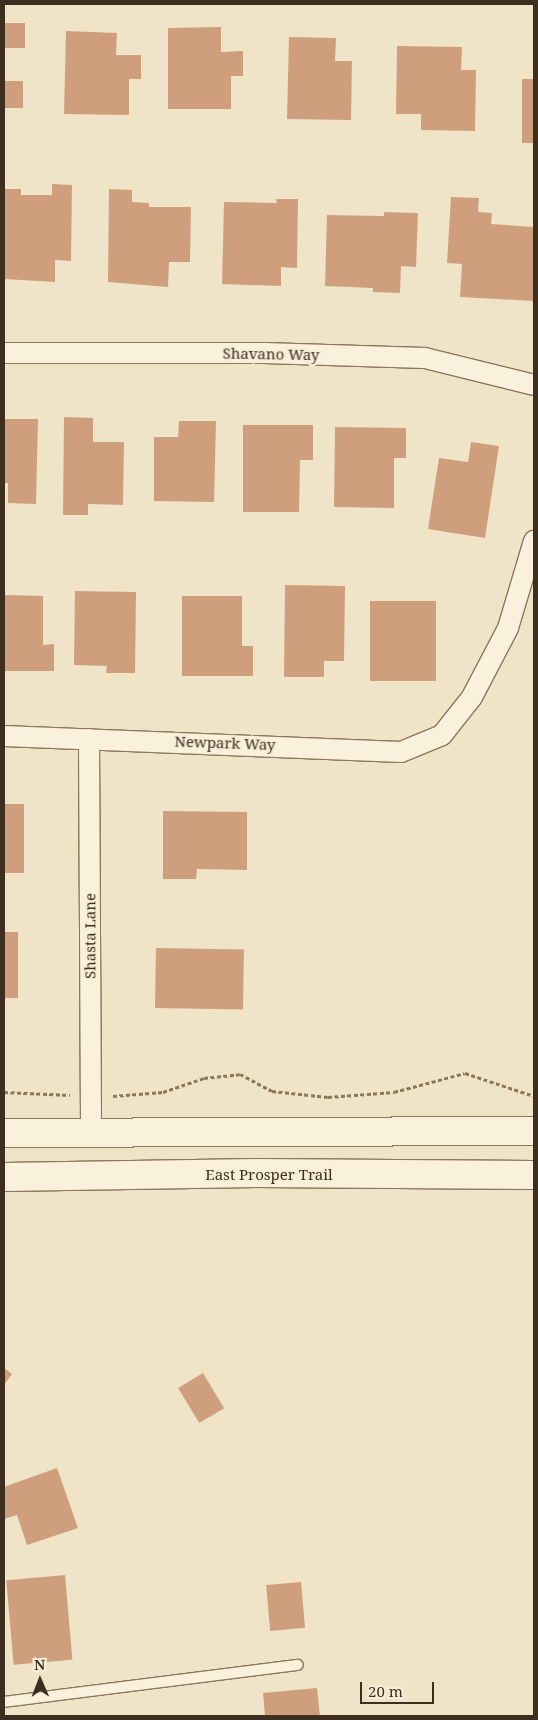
<!DOCTYPE html>
<html>
<head>
<meta charset="utf-8">
<style>
  body { margin:0 }
  #map { position:relative; width:538px; height:1720px; overflow:hidden; background:#f0e4c8; font-family:"Noto Serif",serif }
  div>[style] { position:absolute }
  [style*='--x'] { left:calc(var(--x)*1px); top:calc(var(--y)*1px); width:calc(var(--w)*1px); rotate:calc(var(--a)*1deg) }
  .building>* { inset:0; background:#cf9f7d; transform-origin:0 0 }
  .path>* { height:3px; margin-top:-1.5px; transform-origin:0; background:repeating-linear-gradient(90deg,#8d765c 0 4px,transparent 0 6.5px) }
  .roads { filter:drop-shadow(1px 0 #8d765c) drop-shadow(-1px 0 #8d765c) drop-shadow(0 1px #8d765c) drop-shadow(0 -1px #8d765c) }
  .service>* { height:10px; margin:-5px; padding:0 5px; transform-origin:5px; border-radius:5px; background:#faf1dc }
  .minor>* { height:20px; margin:-10px; padding:0 10px; transform-origin:10px; border-radius:10px; background:#faf1dc }
  .secondary>* { height:28px; margin:-14px; padding:0 14px; transform-origin:14px; border-radius:14px; background:#faf1dc }
  span { translate:-50% -50%; white-space:nowrap; text-align:center; line-height:1.15; -webkit-text-stroke:4.5px #f7eed8; paint-order:stroke }
  .street-label { font-size:15px; color:#3d2e20 }
  .frame { position:absolute; inset:0; border:5px solid #3d2e20; pointer-events:none }
  .north { position:absolute; left:15px; top:1655px; width:50px; height:50px; -webkit-text-stroke:4px #f7eed8; paint-order:stroke; rotate:359deg; font-size:14px; font-weight:700; line-height:20px; text-align:center; color:#3d2e20 }
  .north::after { content:''; display:block; margin:auto; width:18px; height:22px; background:#3d2e20; clip-path:polygon(50% 0,100% 100%,50% 72%,0 100%) }
  .scale { position:absolute; left:360px; top:1682px; width:74px; height:22px; box-sizing:border-box; border:2px solid #3d2e20; border-top:0; padding-left:6px; font-size:15px; line-height:18px; white-space:nowrap; color:#3d2e20; -webkit-text-stroke:4px #f7eed8; paint-order:stroke }
</style>
</head>
<body>
<div id="map">
  <div class="building">
    <div style="left:4px;top:23px;width:21px;height:25px"></div>
    <div style="clip-path:polygon(221px 27px,221px 52px,243px 51px,243px 76px,231px 76px,231px 109px,168px 109px,168px 28px)"></div>
    <div style="clip-path:polygon(66px 31px,117px 33px,116px 55px,141px 55px,141px 79px,129px 79px,129px 115px,64px 114px)"></div>
    <div style="clip-path:polygon(289px 37px,336px 38px,335px 61px,352px 61px,351px 120px,287px 119px)"></div>
    <div style="clip-path:polygon(397px 46px,462px 47px,461px 70px,476px 70px,475px 131px,421px 130px,421px 114px,396px 114px)"></div>
    <div style="left:522px;top:79px;width:12px;height:64px"></div>
    <div style="left:4px;top:81px;width:19px;height:27px"></div>
    <div style="clip-path:polygon(52px 184px,72px 185px,71px 261px,55px 260px,55px 282px,4px 279px,4px 189px,21px 189px,21px 195px,52px 195px)"></div>
    <div style="clip-path:polygon(109px 189px,132px 190px,132px 202px,149px 203px,149px 207px,191px 207px,190px 262px,169px 262px,168px 287px,108px 282px)"></div>
    <div style="clip-path:polygon(451px 197px,479px 198px,478px 212px,492px 213px,491px 224px,534px 227px,534px 301px,460px 297px,462px 264px,447px 263px)"></div>
    <div style="clip-path:polygon(276px 199px,298px 199px,297px 268px,281px 267px,281px 286px,222px 284px,224px 202px,277px 203px)"></div>
    <div style="clip-path:polygon(384px 212px,418px 213px,416px 267px,401px 266px,400px 293px,373px 292px,373px 288px,325px 286px,327px 215px,384px 216px)"></div>
    <div style="clip-path:polygon(64px 417px,93px 418px,93px 442px,124px 442px,123px 505px,88px 504px,88px 515px,63px 515px)"></div>
    <div style="clip-path:polygon(4px 419px,38px 419px,36px 504px,8px 503px,8px 483px,4px 483px)"></div>
    <div style="clip-path:polygon(179px 421px,216px 421px,214px 502px,154px 501px,154px 437px,178px 437px)"></div>
    <div style="clip-path:polygon(243px 425px,313px 425px,313px 460px,300px 460px,299px 512px,243px 512px)"></div>
    <div style="clip-path:polygon(335px 427px,406px 428px,406px 458px,394px 458px,394px 508px,334px 507px)"></div>
    <div style="clip-path:polygon(471px 442px,499px 446px,485px 538px,428px 529px,439px 458px,468px 462px)"></div>
    <div style="clip-path:polygon(285px 585px,345px 586px,344px 661px,324px 661px,324px 677px,284px 677px)"></div>
    <div style="clip-path:polygon(75px 591px,136px 592px,135px 673px,106px 673px,107px 666px,74px 665px)"></div>
    <div style="clip-path:polygon(4px 595px,43px 596px,43px 645px,54px 644px,54px 671px,4px 671px)"></div>
    <div style="clip-path:polygon(182px 596px,242px 596px,242px 646px,253px 646px,253px 676px,182px 676px)"></div>
    <div style="left:370px;top:601px;width:66px;height:80px"></div>
    <div style="left:4px;top:804px;width:20px;height:69px"></div>
    <div style="clip-path:polygon(163px 811px,247px 812px,247px 870px,197px 869px,196px 879px,163px 879px)"></div>
    <div style="left:4px;top:932px;width:14px;height:66px"></div>
    <div style="left:156px;top:948px;width:88px;height:60px;rotate:1deg"></div>
    <div style="clip-path:polygon(4px 1368px,12px 1374px,4px 1385px)"></div>
    <div style="left:203px;top:1373px;width:41px;height:29px;rotate:59deg"></div>
    <div style="clip-path:polygon(57px 1468px,78px 1528px,27px 1545px,17px 1515px,4px 1519px,4px 1487px)"></div>
    <div style="left:65px;top:1575px;width:85px;height:59px;rotate:85deg"></div>
    <div style="left:301px;top:1582px;width:46px;height:35px;rotate:85deg"></div>
    <div style="clip-path:polygon(317px 1688px,320px 1716px,265px 1716px,263px 1693px)"></div>
  </div>
  <div class="path">
    <div style="--x:4;--y:1092;--w:66;--a:2.6"></div>
    <div style="--x:113;--y:1096;--w:50;--a:-4.6"></div>
    <div style="--x:163;--y:1092;--w:43;--a:-18.9"></div>
    <div style="--x:204;--y:1078;--w:36;--a:-6"></div>
    <div style="--x:240;--y:1074;--w:36;--a:28"></div>
    <div style="--x:272;--y:1091;--w:56;--a:6.1"></div>
    <div style="--x:328;--y:1097;--w:66;--a:-4.3"></div>
    <div style="--x:394;--y:1092;--w:73;--a:-15"></div>
    <div style="--x:465;--y:1073;--w:73;--a:18.4"></div>
  </div>
  <div class="roads">
    <div class="service">
      <div style="--x:4;--y:1702;--w:296;--a:-7.2"></div>
    </div>
    <div class="minor">
      <div style="--x:4;--y:353;--w:260;--a:0"></div>
      <div style="--x:264;--y:353;--w:161;--a:1.8"></div>
      <div style="--x:425;--y:358;--w:112;--a:13.9"></div>
      <div style="--x:4;--y:736;--w:397;--a:2.3"></div>
      <div style="--x:401;--y:752;--w:44;--a:-22.5"></div>
      <div style="--x:442;--y:735;--w:48;--a:-51.7"></div>
      <div style="--x:472;--y:697;--w:78;--a:-62.4"></div>
      <div style="--x:508;--y:628;--w:91;--a:-73.4"></div>
      <div style="--x:89;--y:739;--w:394;--a:89.7"></div>
    </div>
    <div class="secondary">
      <div style="--x:4;--y:1133;--w:530;--a:-0.22"></div>
      <div style="--x:4;--y:1177;--w:252;--a:-0.9"></div>
      <div style="--x:256;--y:1173;--w:278;--a:0.4"></div>
    </div>
  </div>
  <div class="street-label">
    <span style="left:271px;top:354px;rotate:1deg">Shavano Way</span>
    <span style="left:225px;top:743px;rotate:2deg">Newpark Way</span>
    <span style="left:90px;top:936px;rotate:-90deg">Shasta Lane</span>
    <span style="left:269px;top:1175px">East Prosper Trail</span>
  </div>
  <div class="frame"></div>
  <div class="north">N</div>
  <div class="scale">20 m</div>
</div>
</body>
</html>
